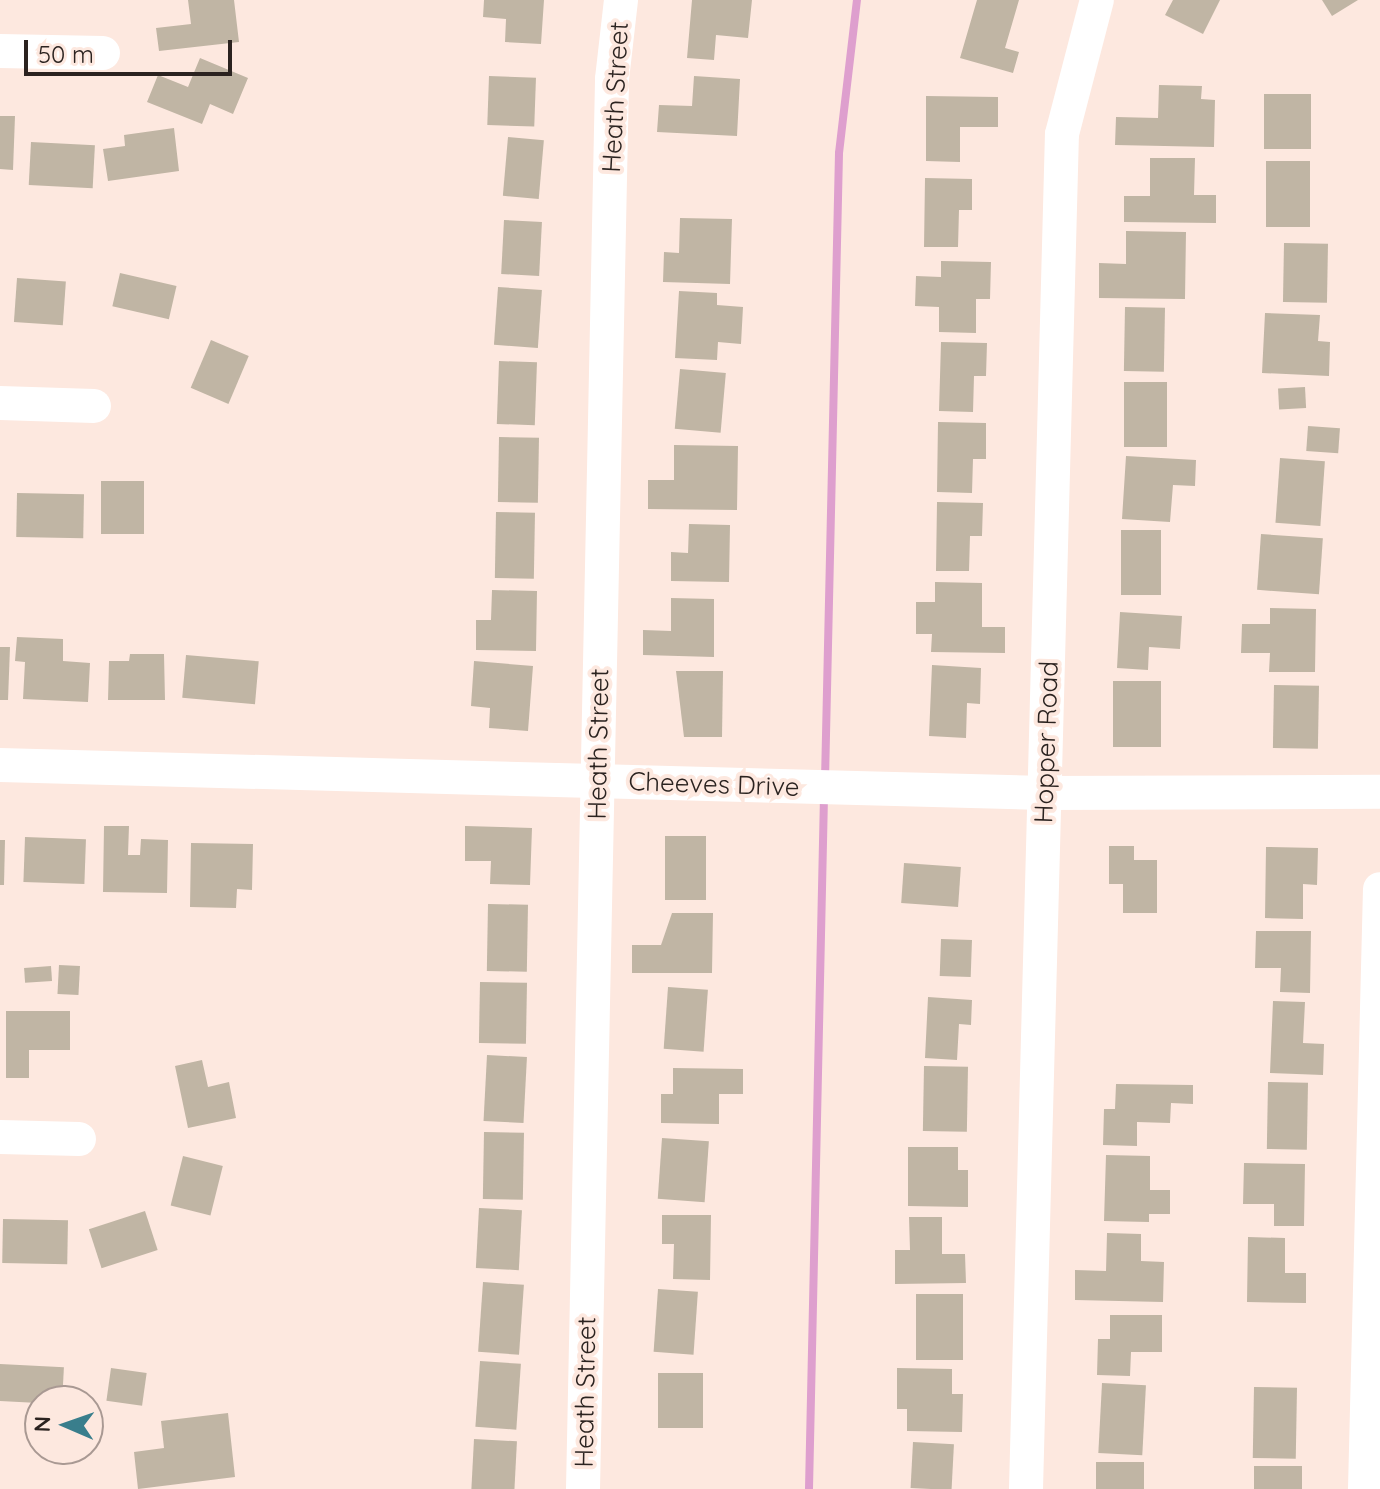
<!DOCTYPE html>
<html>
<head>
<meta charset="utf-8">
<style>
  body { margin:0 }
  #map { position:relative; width:1380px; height:1489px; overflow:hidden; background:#fde8df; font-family:Quicksand,sans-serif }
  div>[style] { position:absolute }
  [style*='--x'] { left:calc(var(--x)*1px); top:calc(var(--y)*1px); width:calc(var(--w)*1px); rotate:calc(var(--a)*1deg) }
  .stream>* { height:8px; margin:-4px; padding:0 4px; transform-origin:4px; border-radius:4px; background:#de9fce }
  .building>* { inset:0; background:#c0b5a4; transform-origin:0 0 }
  .minor>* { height:34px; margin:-17px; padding:0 17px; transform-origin:17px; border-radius:17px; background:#fff }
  span { translate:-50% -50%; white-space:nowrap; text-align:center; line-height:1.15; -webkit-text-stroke:8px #fde8df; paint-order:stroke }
  .street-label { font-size:26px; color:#2b2320 }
  .north { position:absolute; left:24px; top:1385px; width:80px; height:80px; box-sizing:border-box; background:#fde8df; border:2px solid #a99993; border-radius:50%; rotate:272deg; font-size:22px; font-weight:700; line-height:32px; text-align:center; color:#2b2320 }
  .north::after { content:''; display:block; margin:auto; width:28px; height:36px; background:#397e8c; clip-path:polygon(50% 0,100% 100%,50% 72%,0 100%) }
  .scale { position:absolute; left:24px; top:40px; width:208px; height:36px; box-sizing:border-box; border:4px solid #2b2320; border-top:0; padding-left:10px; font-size:24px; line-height:28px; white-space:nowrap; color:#2b2320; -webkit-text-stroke:6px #fde8df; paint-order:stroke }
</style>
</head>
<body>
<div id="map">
  <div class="stream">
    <div style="--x:825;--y:780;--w:627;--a:-88.72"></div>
    <div style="--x:839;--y:153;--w:154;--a:-83.3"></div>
    <div style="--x:809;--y:1489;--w:695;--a:-88.76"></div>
  </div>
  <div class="building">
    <div style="clip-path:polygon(188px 0,234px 0,239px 42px,159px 51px,156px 28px,191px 24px)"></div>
    <div style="clip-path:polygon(484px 0,544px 0,541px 44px,505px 42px,506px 19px,483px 17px)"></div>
    <div style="clip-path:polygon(692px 0,752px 0,748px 38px,716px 35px,714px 60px,687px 58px)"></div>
    <div style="clip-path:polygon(977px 0,1019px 0,1005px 48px,1019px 52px,1013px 73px,960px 58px)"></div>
    <div style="clip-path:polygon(1173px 0,1220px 0,1203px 34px,1165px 15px)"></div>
    <div style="clip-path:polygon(1322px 0,1358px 0,1332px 16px)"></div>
    <div style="clip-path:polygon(200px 58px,248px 78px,233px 114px,210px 104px,202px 124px,147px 102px,158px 75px,188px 87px)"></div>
    <div style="left:489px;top:76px;width:47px;height:49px;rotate:2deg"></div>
    <div style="clip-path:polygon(694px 76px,740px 79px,737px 136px,657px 132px,659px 105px,692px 106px)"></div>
    <div style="clip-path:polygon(1159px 85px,1202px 86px,1201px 99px,1215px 100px,1214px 147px,1115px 145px,1116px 117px,1158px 118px)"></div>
    <div style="left:1264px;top:94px;width:47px;height:55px"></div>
    <div style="clip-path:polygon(926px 96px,998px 97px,998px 127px,960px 127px,960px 162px,926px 161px)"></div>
    <div style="clip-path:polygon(0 116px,15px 116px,13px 170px,0 169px)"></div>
    <div style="clip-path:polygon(174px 128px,179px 171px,108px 181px,103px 149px,125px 146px,124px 135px)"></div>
    <div style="left:508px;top:137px;width:36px;height:59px;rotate:5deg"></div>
    <div style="left:31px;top:142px;width:64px;height:43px;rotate:3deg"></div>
    <div style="clip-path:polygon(1150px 158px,1195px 158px,1194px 195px,1216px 195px,1216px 223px,1124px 222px,1124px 196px,1150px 196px)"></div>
    <div style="left:1266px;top:161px;width:44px;height:66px"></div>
    <div style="clip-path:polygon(925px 178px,972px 179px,972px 210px,959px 210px,958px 247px,924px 247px)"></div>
    <div style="clip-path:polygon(680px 218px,732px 219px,730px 284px,663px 282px,664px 252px,679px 253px)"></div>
    <div style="left:504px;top:220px;width:38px;height:54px;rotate:3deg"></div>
    <div style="clip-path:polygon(1126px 231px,1186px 232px,1185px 299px,1099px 298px,1099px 263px,1126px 264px)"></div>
    <div style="left:1284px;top:243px;width:44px;height:59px;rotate:1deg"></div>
    <div style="clip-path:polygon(941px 261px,991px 262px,990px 299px,976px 299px,976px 333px,939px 332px,939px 307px,915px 306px,916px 276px,941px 277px)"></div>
    <div style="left:120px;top:273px;width:58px;height:34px;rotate:13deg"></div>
    <div style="left:17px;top:278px;width:49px;height:44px;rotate:4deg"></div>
    <div style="left:498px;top:287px;width:44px;height:58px;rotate:4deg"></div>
    <div style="clip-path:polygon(679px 291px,717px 293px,717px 305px,743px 307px,741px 344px,718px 342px,717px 360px,675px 358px)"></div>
    <div style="left:1125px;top:307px;width:40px;height:64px;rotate:1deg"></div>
    <div style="clip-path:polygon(1265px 313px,1320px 315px,1318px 341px,1330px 342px,1329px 376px,1262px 373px)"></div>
    <div style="left:211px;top:340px;width:41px;height:52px;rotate:23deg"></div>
    <div style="clip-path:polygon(941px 342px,987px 343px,986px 376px,974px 376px,973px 412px,939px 411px)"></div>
    <div style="left:499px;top:361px;width:38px;height:63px;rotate:2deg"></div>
    <div style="left:680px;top:369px;width:46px;height:60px;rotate:5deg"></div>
    <div style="left:1124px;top:382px;width:43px;height:65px"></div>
    <div style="left:1305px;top:387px;width:21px;height:27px;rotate:87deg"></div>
    <div style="clip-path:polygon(938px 422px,986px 423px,986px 459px,973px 459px,972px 493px,937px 492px)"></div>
    <div style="left:1308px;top:426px;width:32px;height:25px;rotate:4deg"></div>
    <div style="left:499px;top:437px;width:40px;height:65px;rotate:1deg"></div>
    <div style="clip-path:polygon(674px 445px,738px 446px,737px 510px,648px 509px,648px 480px,674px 480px)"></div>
    <div style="clip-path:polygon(1126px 456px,1196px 460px,1195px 486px,1173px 485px,1170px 522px,1122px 519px)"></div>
    <div style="left:1280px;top:458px;width:45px;height:65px;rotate:4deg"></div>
    <div style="left:101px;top:481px;width:43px;height:53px"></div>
    <div style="left:17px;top:493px;width:67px;height:44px;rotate:1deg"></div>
    <div style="clip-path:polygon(937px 502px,983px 503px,982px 536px,970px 536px,969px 571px,936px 571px)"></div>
    <div style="left:496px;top:512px;width:39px;height:66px;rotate:1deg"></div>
    <div style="clip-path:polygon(689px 524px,730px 525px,729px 582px,671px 581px,671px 552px,688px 553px)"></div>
    <div style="left:1121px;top:530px;width:40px;height:65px"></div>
    <div style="left:1261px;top:534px;width:62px;height:56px;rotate:4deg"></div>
    <div style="clip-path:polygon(935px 582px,982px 583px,982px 627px,1005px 627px,1005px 653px,931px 652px,932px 634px,916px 634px,916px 602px,935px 602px)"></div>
    <div style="clip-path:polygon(492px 590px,537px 591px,536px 651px,476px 650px,476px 620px,491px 620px)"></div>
    <div style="clip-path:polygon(671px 598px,714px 599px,714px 657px,643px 655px,643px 630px,671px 631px)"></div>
    <div style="clip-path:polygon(1270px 608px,1316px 609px,1315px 672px,1269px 672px,1270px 653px,1241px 653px,1242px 624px,1270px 624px)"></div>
    <div style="clip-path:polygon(1120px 612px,1182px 616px,1180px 649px,1149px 647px,1148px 670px,1117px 668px)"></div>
    <div style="clip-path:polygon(17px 637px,63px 639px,63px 661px,90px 663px,88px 702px,23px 699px,25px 662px,15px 661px)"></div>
    <div style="clip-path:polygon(0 647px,10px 647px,8px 700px,0 700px)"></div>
    <div style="clip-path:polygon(130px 654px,164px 654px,165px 700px,108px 700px,109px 661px,129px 661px)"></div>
    <div style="left:186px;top:655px;width:73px;height:43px;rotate:5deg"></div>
    <div style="clip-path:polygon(474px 661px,533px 666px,528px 731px,489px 728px,490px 708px,471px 706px)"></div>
    <div style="clip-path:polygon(932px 665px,981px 668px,980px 704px,967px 703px,966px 738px,929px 736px)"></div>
    <div style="clip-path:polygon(676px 671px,723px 671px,722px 737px,684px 737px)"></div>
    <div style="left:1113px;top:681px;width:48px;height:66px"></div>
    <div style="left:1274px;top:685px;width:45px;height:63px;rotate:1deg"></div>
    <div style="clip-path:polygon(104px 826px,129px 826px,128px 855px,140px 855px,141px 839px,168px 840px,167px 893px,103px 892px)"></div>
    <div style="clip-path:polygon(465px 826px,532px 828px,530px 885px,490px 884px,491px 861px,465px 861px)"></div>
    <div style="left:665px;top:836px;width:41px;height:64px"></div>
    <div style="left:25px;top:837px;width:61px;height:45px;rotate:2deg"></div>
    <div style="clip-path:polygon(0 840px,5px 840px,4px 885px,0 885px)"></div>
    <div style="clip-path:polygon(191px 843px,253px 844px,252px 890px,237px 889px,236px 908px,190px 907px)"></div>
    <div style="clip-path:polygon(1109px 846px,1134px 846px,1134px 860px,1157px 860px,1157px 913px,1123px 913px,1123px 884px,1109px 884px)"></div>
    <div style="clip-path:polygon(1266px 847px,1318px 848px,1317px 885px,1303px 884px,1303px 919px,1265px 918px)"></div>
    <div style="left:904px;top:863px;width:57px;height:40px;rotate:4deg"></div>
    <div style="left:488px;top:904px;width:40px;height:67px;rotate:1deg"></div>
    <div style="clip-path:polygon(672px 913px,713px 913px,712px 973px,632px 973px,632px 945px,661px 945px)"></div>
    <div style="clip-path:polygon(1256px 931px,1311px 931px,1310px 993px,1280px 992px,1281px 968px,1255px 968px)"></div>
    <div style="left:941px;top:939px;width:31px;height:37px;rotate:2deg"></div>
    <div style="left:59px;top:965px;width:21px;height:29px;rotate:3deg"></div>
    <div style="left:51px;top:966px;width:15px;height:27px;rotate:86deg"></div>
    <div style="left:480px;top:982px;width:47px;height:61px;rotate:1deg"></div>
    <div style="left:668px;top:987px;width:40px;height:62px;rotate:4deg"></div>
    <div style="clip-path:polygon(928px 997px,972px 1000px,971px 1025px,959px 1024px,957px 1060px,925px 1058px)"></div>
    <div style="clip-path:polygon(1273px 1001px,1305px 1002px,1303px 1043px,1324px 1044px,1323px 1075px,1270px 1073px)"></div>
    <div style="clip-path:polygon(6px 1011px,70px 1011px,70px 1050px,29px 1050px,29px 1078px,6px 1078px)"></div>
    <div style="left:487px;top:1055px;width:40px;height:66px;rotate:3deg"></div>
    <div style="clip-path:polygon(202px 1060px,208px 1087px,229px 1082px,236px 1118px,188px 1128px,175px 1066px)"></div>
    <div style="left:924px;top:1066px;width:44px;height:65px;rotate:1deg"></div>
    <div style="clip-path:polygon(673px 1068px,743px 1069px,743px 1094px,719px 1094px,719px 1124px,661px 1123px,661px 1094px,673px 1094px)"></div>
    <div style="left:1268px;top:1082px;width:40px;height:67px;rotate:1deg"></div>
    <div style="clip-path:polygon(1116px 1084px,1193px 1085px,1193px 1104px,1171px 1103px,1170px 1123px,1137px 1122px,1137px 1146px,1103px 1145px,1104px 1109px,1115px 1109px)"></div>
    <div style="left:484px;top:1132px;width:40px;height:67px;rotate:1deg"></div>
    <div style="left:662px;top:1138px;width:47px;height:61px;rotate:4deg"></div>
    <div style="clip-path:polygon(908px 1147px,958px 1147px,958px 1170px,968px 1170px,968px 1207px,908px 1206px)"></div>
    <div style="clip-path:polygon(1106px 1155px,1150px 1156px,1150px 1190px,1170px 1190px,1170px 1214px,1149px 1214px,1149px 1222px,1104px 1221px)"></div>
    <div style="left:183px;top:1156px;width:41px;height:51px;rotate:14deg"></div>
    <div style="clip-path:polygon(1244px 1163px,1305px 1164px,1304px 1226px,1274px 1226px,1274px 1204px,1243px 1204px)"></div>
    <div style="left:479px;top:1208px;width:43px;height:60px;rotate:3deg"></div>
    <div style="left:145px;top:1211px;width:41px;height:59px;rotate:72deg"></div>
    <div style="clip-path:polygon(662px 1215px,711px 1215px,710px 1280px,673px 1279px,674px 1244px,662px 1244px)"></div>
    <div style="clip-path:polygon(909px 1217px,942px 1217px,942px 1254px,965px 1254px,966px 1283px,895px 1284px,895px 1250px,910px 1250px)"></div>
    <div style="left:3px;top:1219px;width:65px;height:44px;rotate:1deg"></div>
    <div style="clip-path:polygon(1107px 1233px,1141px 1234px,1141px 1261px,1164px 1262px,1163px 1302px,1075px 1300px,1075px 1270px,1106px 1271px)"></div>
    <div style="clip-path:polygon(1248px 1237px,1285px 1238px,1285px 1273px,1306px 1273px,1306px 1303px,1247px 1302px)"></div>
    <div style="left:483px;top:1282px;width:41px;height:70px;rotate:4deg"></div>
    <div style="left:658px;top:1289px;width:40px;height:63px;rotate:4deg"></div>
    <div style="left:916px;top:1294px;width:47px;height:66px"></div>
    <div style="clip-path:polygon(1110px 1315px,1162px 1315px,1162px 1352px,1131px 1352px,1130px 1376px,1097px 1375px,1098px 1339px,1110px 1339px)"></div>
    <div style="left:480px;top:1361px;width:41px;height:66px;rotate:4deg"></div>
    <div style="left:0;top:1364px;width:64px;height:37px;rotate:3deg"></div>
    <div style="left:111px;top:1368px;width:36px;height:33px;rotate:8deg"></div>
    <div style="clip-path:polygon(897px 1368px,952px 1369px,952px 1394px,963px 1394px,962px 1432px,907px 1431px,907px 1409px,897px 1409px)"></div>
    <div style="left:658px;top:1373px;width:45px;height:55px"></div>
    <div style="left:1102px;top:1383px;width:44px;height:70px;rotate:3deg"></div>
    <div style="left:1254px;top:1387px;width:43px;height:71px;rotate:1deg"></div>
    <div style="clip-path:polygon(228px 1413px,235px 1477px,138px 1489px,134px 1452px,164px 1448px,161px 1421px)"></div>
    <div style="left:474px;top:1439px;width:43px;height:50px;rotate:3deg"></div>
    <div style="left:913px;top:1442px;width:41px;height:46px;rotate:3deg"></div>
    <div style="left:1096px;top:1462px;width:48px;height:27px"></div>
    <div style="left:1254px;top:1466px;width:48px;height:23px"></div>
  </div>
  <div class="minor">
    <div style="--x:0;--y:51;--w:103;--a:1.1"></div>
    <div style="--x:0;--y:403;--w:94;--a:1.8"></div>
    <div style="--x:0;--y:765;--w:1044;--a:1.54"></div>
    <div style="--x:1044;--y:793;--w:336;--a:-0.2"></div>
    <div style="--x:0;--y:1137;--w:79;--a:1.5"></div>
    <div style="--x:583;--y:1489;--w:1410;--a:-88.82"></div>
    <div style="--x:612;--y:79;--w:80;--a:-83.5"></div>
    <div style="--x:1026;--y:1489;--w:1355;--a:-88.48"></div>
    <div style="--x:1062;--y:134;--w:138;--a:-75.4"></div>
    <div style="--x:1365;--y:1489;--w:600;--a:-88.57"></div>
  </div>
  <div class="street-label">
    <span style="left:615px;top:97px;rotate:-87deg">Heath Street</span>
    <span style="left:1046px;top:742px;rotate:-88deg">Hopper Road</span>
    <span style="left:598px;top:744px;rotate:-89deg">Heath Street</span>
    <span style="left:714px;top:784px;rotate:2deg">Cheeves Drive</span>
    <span style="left:585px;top:1392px;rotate:-89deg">Heath Street</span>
  </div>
  <div class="north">N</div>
  <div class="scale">50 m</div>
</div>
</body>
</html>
